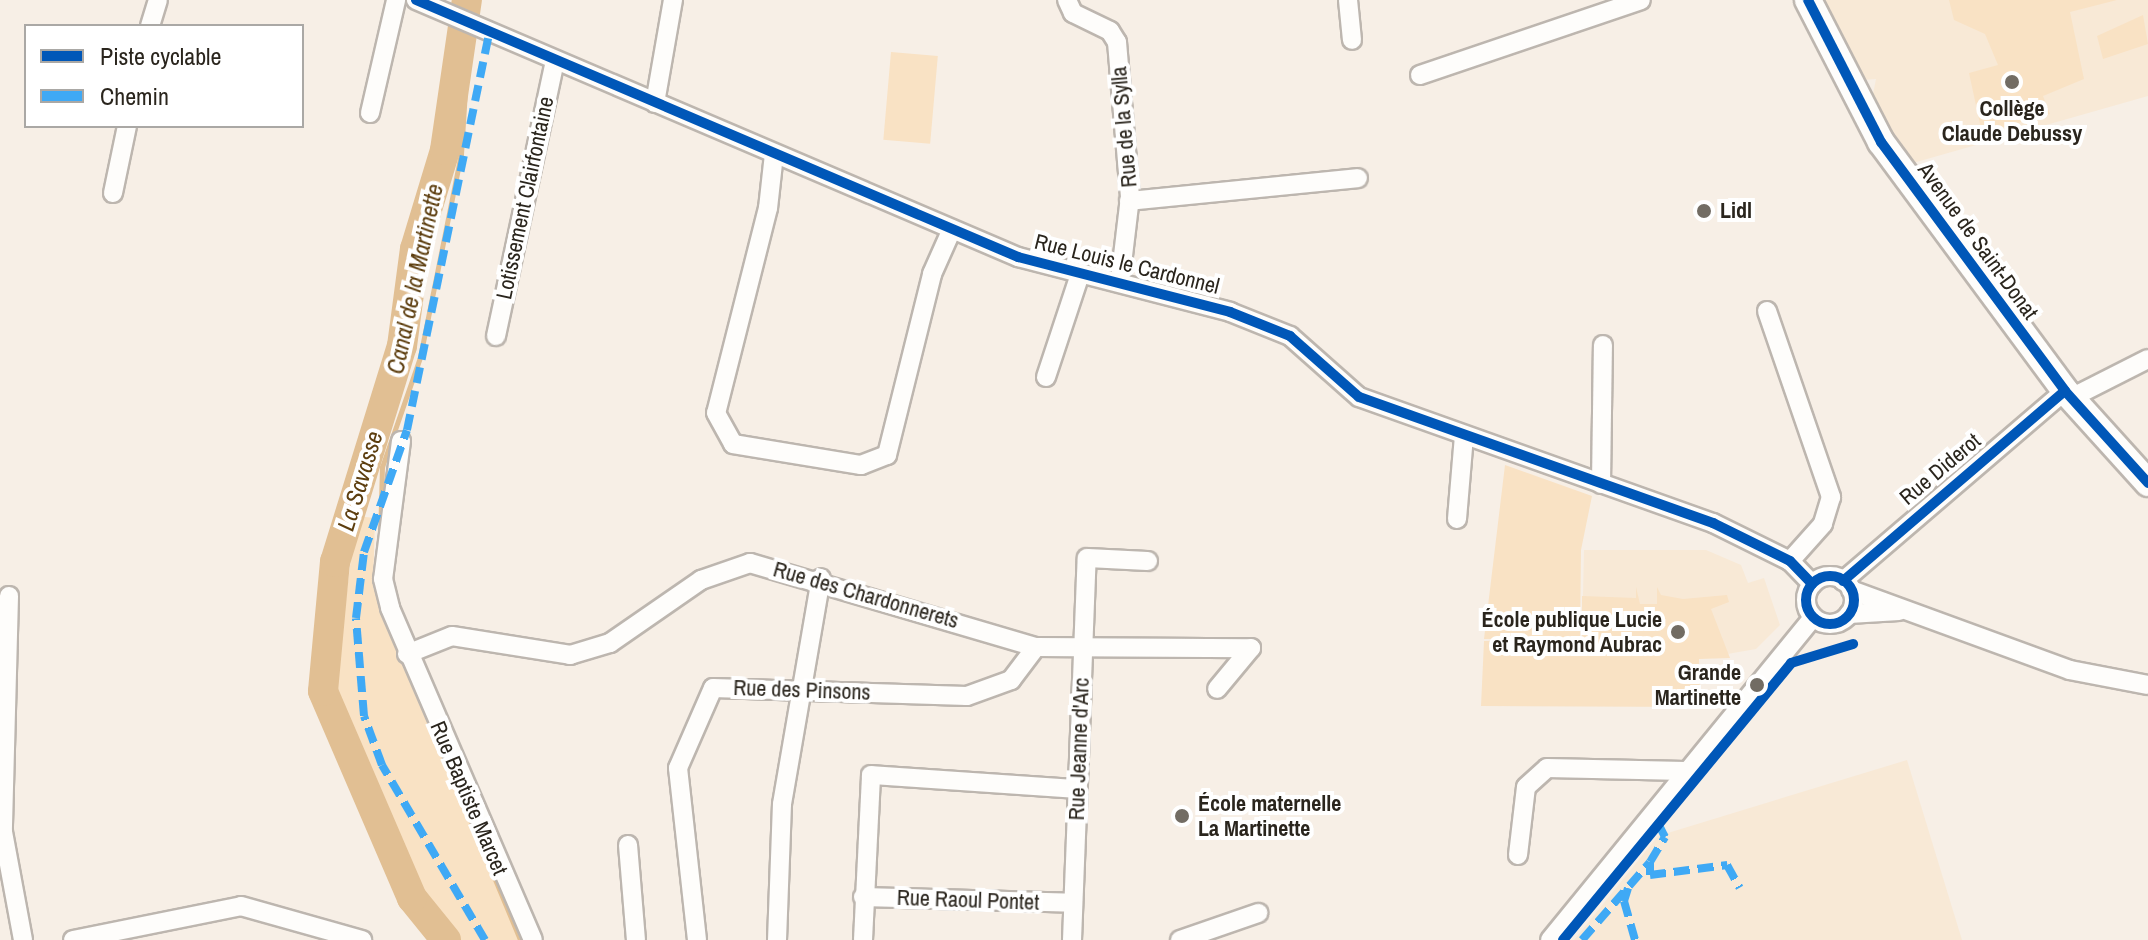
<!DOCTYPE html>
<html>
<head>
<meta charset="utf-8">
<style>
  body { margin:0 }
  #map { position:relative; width:2148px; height:940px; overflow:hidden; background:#f7efe6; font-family:"Archivo Narrow",sans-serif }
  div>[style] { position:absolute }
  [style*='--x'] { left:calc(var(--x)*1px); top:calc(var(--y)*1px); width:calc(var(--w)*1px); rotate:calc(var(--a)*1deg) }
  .built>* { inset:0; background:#f8e9d6 }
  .green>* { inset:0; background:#f9e2c4; transform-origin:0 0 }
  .stream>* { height:5px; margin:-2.5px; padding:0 2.5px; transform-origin:2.5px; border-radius:2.5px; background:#e1bf93 }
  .river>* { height:30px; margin:-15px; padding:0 15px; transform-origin:15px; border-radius:15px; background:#e1bf93 }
  .roads { filter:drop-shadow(2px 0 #bdb6af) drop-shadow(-2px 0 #bdb6af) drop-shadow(0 2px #bdb6af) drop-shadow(0 -2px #bdb6af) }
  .street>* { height:18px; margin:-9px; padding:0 9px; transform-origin:9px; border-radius:9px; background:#fefdfb }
  .street>.ring { margin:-9px; padding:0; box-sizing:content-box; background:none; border:18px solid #fefdfb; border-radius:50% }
  .secondary>* { height:26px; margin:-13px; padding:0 13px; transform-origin:13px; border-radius:13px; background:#fefdfb }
  .quiet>* { height:8px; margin-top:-4px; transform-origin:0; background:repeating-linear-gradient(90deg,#3fa9f5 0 16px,transparent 0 24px) }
  .cycleway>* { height:10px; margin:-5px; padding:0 5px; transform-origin:5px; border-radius:5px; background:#0057b8 }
  .cycleway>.ring { margin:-5px; padding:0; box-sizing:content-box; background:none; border:10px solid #0057b8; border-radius:50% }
  .dots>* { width:22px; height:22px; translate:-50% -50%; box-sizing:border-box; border:4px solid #fff; border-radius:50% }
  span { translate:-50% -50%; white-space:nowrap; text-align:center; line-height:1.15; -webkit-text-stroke:8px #fff; paint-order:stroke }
  .poi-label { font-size:22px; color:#2a251d; font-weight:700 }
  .left { translate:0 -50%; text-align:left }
  .right { translate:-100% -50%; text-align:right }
  .street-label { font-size:22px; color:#2a251d }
  .water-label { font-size:24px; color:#5d3e0f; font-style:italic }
  .legend { position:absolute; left:24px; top:24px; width:280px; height:104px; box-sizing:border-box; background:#fff; border:2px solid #aaa8a5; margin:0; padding:10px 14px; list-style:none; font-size:24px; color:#2a251d }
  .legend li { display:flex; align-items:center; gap:16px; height:40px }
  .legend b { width:40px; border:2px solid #aaa8a5 }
</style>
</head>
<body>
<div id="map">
  <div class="built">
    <div style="clip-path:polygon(1823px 0,2148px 0,2148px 96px,1913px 163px,1872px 99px,1876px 79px,1862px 80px)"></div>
    <div style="clip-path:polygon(1584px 550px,1706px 550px,1741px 565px,1748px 583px,1764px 578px,1780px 625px,1756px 649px,1699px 659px,1700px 707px,1484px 641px,1582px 640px)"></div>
    <div style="clip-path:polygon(1907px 760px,1962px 940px,1574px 940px,1658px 836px)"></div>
  </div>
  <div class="green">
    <div style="clip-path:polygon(1949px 0,2117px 0,2070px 12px,2084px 79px,2043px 96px,2050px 114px,1982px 133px,1969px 73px,1998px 65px,1985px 34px,1954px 20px)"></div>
    <div style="clip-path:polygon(2143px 15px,2148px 44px,2103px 59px,2097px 36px)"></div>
    <div style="left:891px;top:52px;width:47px;height:88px;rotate:5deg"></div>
    <div style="clip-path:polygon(1505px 465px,1592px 496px,1581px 550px,1580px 638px,1484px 639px)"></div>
    <div style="clip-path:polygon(356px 516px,375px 518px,373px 587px,522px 940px,457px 940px,416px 895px,335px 691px)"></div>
    <div style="clip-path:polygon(1636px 587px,1640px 604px,1657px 604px,1657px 587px,1661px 595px,1683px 599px,1727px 595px,1729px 602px,1711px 609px,1730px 658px,1699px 659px,1700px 707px,1481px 706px,1484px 641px,1582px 640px,1582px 596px,1636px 598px)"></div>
  </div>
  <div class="stream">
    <div style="--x:380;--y:538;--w:71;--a:-88.4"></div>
    <div style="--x:382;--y:467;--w:116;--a:-70.9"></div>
    <div style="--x:420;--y:357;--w:207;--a:-78.6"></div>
    <div style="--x:461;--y:154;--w:126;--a:-86.4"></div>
    <div style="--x:402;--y:656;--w:308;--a:67.4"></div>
  </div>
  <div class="river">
    <div style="--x:446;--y:940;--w:54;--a:-129"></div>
    <div style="--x:412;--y:898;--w:225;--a:-113.3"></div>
    <div style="--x:323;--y:691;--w:130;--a:-84.7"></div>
    <div style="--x:335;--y:562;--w:226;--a:-72.8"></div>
    <div style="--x:402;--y:346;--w:98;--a:-82.4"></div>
    <div style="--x:415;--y:249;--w:103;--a:-73.1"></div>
    <div style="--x:445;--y:150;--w:152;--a:-81.7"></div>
  </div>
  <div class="roads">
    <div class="street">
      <div style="--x:416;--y:0;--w:655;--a:23.12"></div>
      <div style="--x:1018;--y:257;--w:219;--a:14.5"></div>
      <div style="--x:1230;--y:312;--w:65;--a:21.8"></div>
      <div style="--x:1290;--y:336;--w:92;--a:41.5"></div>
      <div style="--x:1359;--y:397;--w:376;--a:19.6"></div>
      <div style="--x:1713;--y:523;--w:86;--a:26.3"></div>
      <div style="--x:1790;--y:561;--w:32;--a:46"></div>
      <div style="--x:1067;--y:0;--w:14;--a:65"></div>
      <div style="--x:1073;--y:13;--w:41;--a:25.9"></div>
      <div style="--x:1110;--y:31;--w:13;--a:58"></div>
      <div style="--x:1117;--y:42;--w:156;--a:85.2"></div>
      <div style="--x:1130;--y:197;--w:85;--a:96.8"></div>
      <div style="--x:1348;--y:0;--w:40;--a:84.3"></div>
      <div style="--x:150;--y:26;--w:27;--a:-73"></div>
      <div style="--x:1420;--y:75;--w:233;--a:-18.7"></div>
      <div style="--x:655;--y:103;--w:105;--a:-80.1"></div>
      <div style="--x:370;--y:113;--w:116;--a:-77"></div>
      <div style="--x:774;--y:154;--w:54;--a:96.3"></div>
      <div style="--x:768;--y:208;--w:211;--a:104.2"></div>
      <div style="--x:716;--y:413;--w:35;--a:61"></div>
      <div style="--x:733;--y:444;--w:130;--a:9.3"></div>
      <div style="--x:861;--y:465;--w:28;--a:-21"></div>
      <div style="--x:887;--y:455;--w:187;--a:-76"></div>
      <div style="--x:932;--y:274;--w:49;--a:-66"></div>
      <div style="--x:113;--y:193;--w:68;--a:-78.2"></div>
      <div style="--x:1129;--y:201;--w:230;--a:-5.7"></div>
      <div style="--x:1767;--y:311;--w:197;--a:71"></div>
      <div style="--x:1831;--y:497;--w:28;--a:107"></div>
      <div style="--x:1823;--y:524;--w:50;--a:131.7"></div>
      <div style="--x:496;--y:336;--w:281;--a:-77.9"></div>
      <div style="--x:1046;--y:377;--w:108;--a:-71.7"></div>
      <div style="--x:2071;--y:398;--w:86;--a:-26.9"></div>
      <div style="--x:401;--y:441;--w:139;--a:97.4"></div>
      <div style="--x:383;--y:579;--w:30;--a:76"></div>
      <div style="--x:390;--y:608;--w:361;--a:66.7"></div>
      <div style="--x:1601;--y:484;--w:139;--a:-89.2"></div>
      <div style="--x:1457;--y:519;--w:84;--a:-85.2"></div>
      <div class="ring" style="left:1806px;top:576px;width:30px;height:30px"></div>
      <div style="--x:1843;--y:581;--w:292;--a:-40.6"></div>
      <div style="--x:1851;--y:590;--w:233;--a:20.1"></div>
      <div style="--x:2070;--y:670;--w:79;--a:10.9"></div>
      <div style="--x:9;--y:596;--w:236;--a:91.5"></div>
      <div style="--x:3;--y:832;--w:110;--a:79.5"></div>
      <div style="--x:1849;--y:614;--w:50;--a:-3.4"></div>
      <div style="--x:407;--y:654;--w:48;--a:-21.8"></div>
      <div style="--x:452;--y:636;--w:120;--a:9.1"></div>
      <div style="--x:570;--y:655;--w:42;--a:-16.7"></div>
      <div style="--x:610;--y:643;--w:111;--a:-34.7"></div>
      <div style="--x:701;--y:580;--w:52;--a:-19.1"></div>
      <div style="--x:750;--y:563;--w:298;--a:16.4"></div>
      <div style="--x:1036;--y:647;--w:215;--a:0.3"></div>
      <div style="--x:1251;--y:648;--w:53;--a:129.7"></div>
      <div style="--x:628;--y:845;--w:95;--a:85.2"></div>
      <div style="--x:1518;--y:855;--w:68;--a:-83.3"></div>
      <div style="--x:1526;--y:787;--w:28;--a:-42"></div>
      <div style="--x:1547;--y:768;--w:138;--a:1.2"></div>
      <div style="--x:863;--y:897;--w:210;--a:1.6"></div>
      <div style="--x:73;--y:940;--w:171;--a:-11.4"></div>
      <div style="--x:241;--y:906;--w:126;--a:15.7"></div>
      <div style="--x:697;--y:940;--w:173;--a:-96.3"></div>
      <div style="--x:678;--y:768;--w:87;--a:-66.4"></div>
      <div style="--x:713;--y:688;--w:254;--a:1.8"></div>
      <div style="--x:967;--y:696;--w:47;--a:-20"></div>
      <div style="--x:1011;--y:680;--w:41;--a:-52.9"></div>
      <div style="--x:777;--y:940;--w:136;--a:-87.9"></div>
      <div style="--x:782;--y:804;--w:229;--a:-80.2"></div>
      <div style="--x:863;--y:940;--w:165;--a:-87.2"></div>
      <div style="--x:871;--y:775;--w:206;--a:3.9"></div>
      <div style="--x:1072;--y:940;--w:382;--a:-87.8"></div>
      <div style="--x:1087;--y:558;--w:61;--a:2.8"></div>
      <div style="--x:1180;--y:940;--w:83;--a:-19.1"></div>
      <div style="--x:1550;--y:940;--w:416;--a:-50.8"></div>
    </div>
    <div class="secondary">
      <div style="--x:1808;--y:0;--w:160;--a:62.8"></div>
      <div style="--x:1881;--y:142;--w:310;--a:53.5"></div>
      <div style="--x:2065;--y:391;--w:124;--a:47.9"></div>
    </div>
  </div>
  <div class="quiet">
    <div style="--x:1650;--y:862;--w:13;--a:90"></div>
    <div style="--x:1650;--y:875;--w:78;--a:-7.4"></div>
    <div style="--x:1727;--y:865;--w:26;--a:61"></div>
    <div style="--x:1628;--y:888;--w:14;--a:107"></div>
    <div style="--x:1624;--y:901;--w:41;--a:74.2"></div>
    <div style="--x:485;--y:940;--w:203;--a:-120.5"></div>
    <div style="--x:382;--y:765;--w:52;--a:-110.2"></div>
    <div style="--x:364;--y:716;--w:98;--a:-94.7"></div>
    <div style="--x:356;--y:618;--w:66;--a:-83.1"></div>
    <div style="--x:364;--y:552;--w:129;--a:-70.6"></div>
    <div style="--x:407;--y:430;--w:405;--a:-78.3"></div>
    <div style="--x:1582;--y:940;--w:103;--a:-48.9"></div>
    <div style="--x:1650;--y:862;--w:29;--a:-59"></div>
    <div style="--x:1665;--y:837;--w:16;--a:-117"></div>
  </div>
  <div class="cycleway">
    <div style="--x:416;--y:0;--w:655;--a:23.12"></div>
    <div style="--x:1018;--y:257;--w:219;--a:14.5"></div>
    <div style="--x:1230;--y:312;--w:65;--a:21.8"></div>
    <div style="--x:1290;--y:336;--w:92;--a:41.5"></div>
    <div style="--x:1359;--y:397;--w:376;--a:19.6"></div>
    <div style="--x:1713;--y:523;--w:86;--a:26.3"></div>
    <div style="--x:1790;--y:561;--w:32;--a:46"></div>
    <div style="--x:1808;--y:0;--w:160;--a:62.8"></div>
    <div style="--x:1881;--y:142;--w:310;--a:53.5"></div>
    <div style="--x:2065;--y:391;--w:124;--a:47.9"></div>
    <div class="ring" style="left:1806px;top:576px;width:38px;height:38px"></div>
    <div style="--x:1843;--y:581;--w:292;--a:-40.6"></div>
    <div style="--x:1563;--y:940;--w:359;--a:-50.5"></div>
    <div style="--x:1791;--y:663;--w:65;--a:-17"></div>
  </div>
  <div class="dots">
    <div style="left:2012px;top:82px;background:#726c63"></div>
    <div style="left:1704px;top:211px;background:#726c63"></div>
    <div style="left:1678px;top:632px;background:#726c63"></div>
    <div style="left:1757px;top:685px;background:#726c63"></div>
    <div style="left:1182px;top:816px;background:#726c63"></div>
  </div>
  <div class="poi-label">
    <span style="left:2012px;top:121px">Collège<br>Claude Debussy</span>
    <span class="left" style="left:1720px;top:211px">Lidl</span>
    <span class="right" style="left:1662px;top:632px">École publique Lucie<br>et Raymond Aubrac</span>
    <span class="right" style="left:1741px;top:685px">Grande<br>Martinette</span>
    <span class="left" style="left:1198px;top:816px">École maternelle<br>La Martinette</span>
  </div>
  <div class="street-label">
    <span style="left:1124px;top:127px;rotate:-95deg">Rue de la Sylla</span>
    <span style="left:525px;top:198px;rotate:-78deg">Lotissement Clairfontaine</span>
    <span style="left:1978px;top:241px;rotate:54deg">Avenue de Saint-Donat</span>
    <span style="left:1127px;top:264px;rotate:14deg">Rue Louis le Cardonnel</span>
    <span style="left:1940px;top:469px;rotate:-40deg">Rue Diderot</span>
    <span style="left:866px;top:595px;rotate:16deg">Rue des Chardonnerets</span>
    <span style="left:802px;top:690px;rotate:2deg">Rue des Pinsons</span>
    <span style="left:1079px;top:749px;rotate:-88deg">Rue Jeanne d'Arc</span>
    <span style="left:469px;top:798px;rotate:67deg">Rue Baptiste Marcet</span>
    <span style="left:968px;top:900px;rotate:2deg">Rue Raoul Pontet</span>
  </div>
  <div class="water-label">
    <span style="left:415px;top:279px;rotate:-78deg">Canal de la Martinette</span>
    <span style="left:360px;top:481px;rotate:-73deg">La Savasse</span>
  </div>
  <ul class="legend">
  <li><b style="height:10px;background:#0057b8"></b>Piste cyclable</li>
  <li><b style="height:10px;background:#3fa9f5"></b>Chemin</li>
  </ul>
</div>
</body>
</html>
